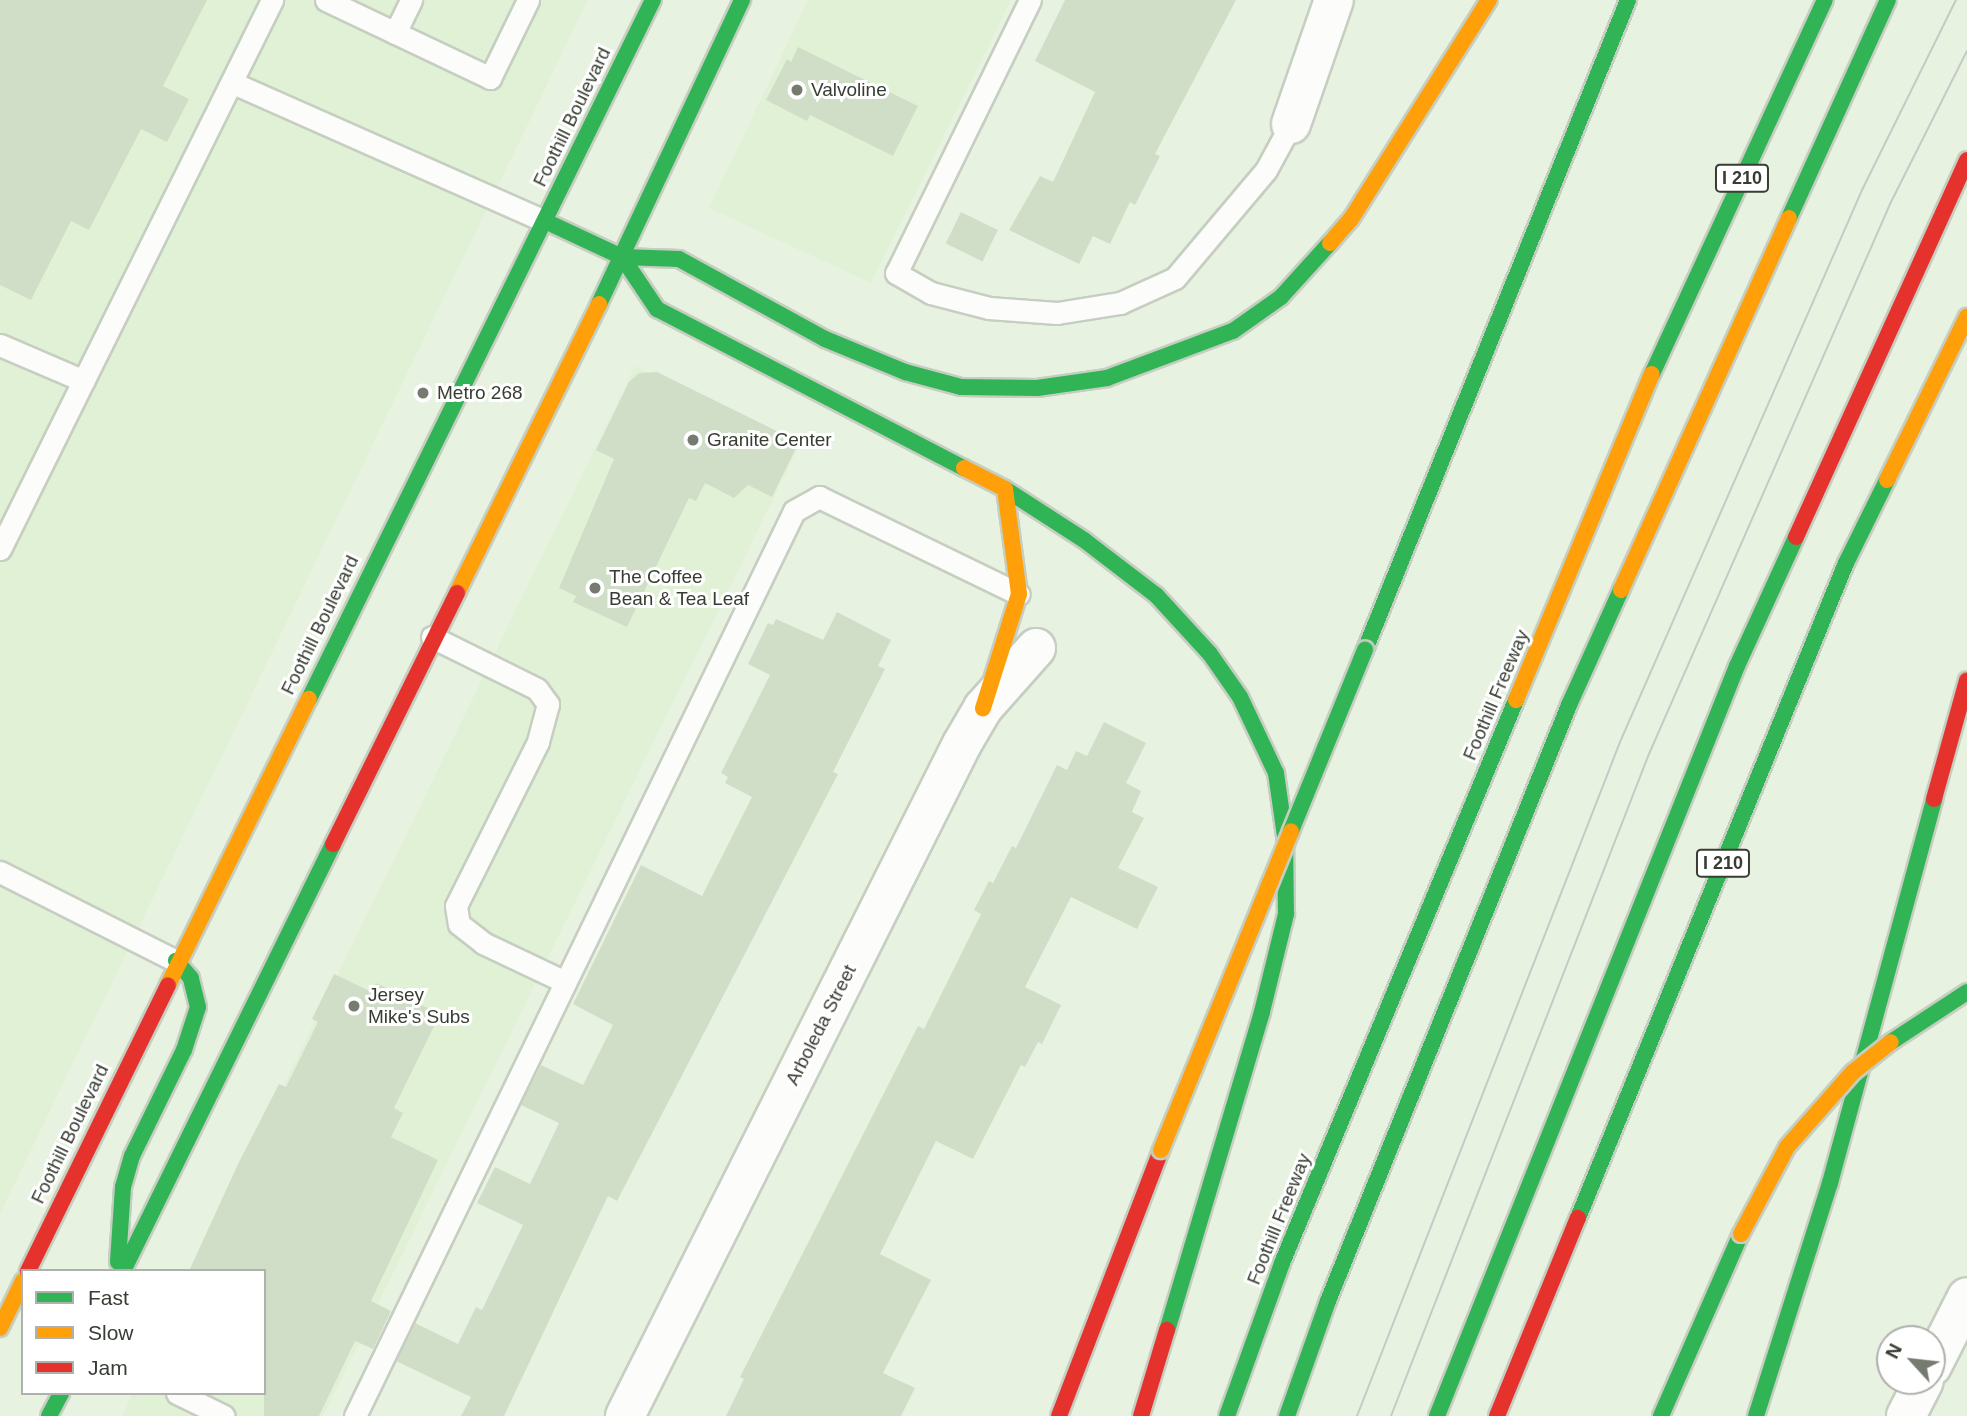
<!DOCTYPE html>
<html>
<head>
<meta charset="utf-8">
<style>
  body { margin:0 }
  #map { position:relative; width:1967px; height:1416px; overflow:hidden; background:#e8f2e1; font-family:Helvetica,sans-serif }
  div>[style] { position:absolute }
  [style*='--x'] { left:calc(var(--x)*1px); top:calc(var(--y)*1px); width:calc(var(--w)*1px); rotate:calc(var(--a)*1deg) }
  .built>* { inset:0; background:#e1f1d6 }
  .building>* { inset:0; background:#d1dec7; transform-origin:0 0 }
  .roads { filter:drop-shadow(2px 0 #c6cec1) drop-shadow(-2px 0 #c6cec1) drop-shadow(0 2px #c6cec1) drop-shadow(0 -2px #c6cec1) }
  .lane>* { height:21px; margin:-10.5px; padding:0 10.5px; transform-origin:10.5px; border-radius:10.5px; background:#fcfdfa }
  .street>* { height:38px; margin:-19px; padding:0 19px; transform-origin:19px; border-radius:19px; background:#fcfdfa }
  .fast>* { height:16px; margin:-8px; padding:0 8px; transform-origin:8px; border-radius:8px; background:#30b455 }
  .slow>* { height:16px; margin:-8px; padding:0 8px; transform-origin:8px; border-radius:8px; background:#ff9f0a }
  .jam>* { height:16px; margin:-8px; padding:0 8px; transform-origin:8px; border-radius:8px; background:#e5322d }
  .tram>* { height:2px; margin:-1px; padding:0 1px; transform-origin:1px; border-radius:1px; background:#c7c9c5 }
  .bridges { filter:drop-shadow(2px 0 #c6cec1) drop-shadow(-2px 0 #c6cec1) drop-shadow(0 2px #c6cec1) drop-shadow(0 -2px #c6cec1) }
  .fast-bridge>* { height:16px; margin:-8px; padding:0 8px; transform-origin:8px; border-radius:8px; background:#30b455 }
  .slow-bridge>* { height:16px; margin:-8px; padding:0 8px; transform-origin:8px; border-radius:8px; background:#ff9f0a }
  .dots>* { width:19px; height:19px; translate:-50% -50%; box-sizing:border-box; border:4px solid #fff; border-radius:50% }
  span { translate:-50% -50%; white-space:nowrap; text-align:center; line-height:1.15; -webkit-text-stroke:6px #fff; paint-order:stroke }
  .shield-label span { padding:2px 5px; background:#fff; border:2px solid; border-radius:5px; -webkit-text-stroke-width:0 }
  .shield-label { font-size:18px; color:#373d32; font-weight:700 }
  .poi-label { font-size:19px; color:#373d32 }
  .left { translate:0 -50%; text-align:left }
  .street-label { font-size:19px; color:#373d32 }
  .legend { position:absolute; left:21px; top:1269px; width:245px; height:126px; box-sizing:border-box; background:#fff; border:2px solid #afb1ad; margin:0; padding:9px 12px; list-style:none; font-size:21px; color:#373d32 }
  .legend li { display:flex; align-items:center; gap:14px; height:35px }
  .legend b { width:35px; border:2px solid #afb1ad }
  .north { position:absolute; left:1876px; top:1325px; width:70px; height:70px; box-sizing:border-box; background:#fff; border:2px solid #afb1ad; border-radius:50%; rotate:297deg; font-size:19px; font-weight:700; line-height:28px; text-align:center; color:#373d32 }
  .north::after { content:''; display:block; margin:auto; width:24px; height:32px; background:#757c6f; clip-path:polygon(50% 0,100% 100%,50% 72%,0 100%) }
</style>
</head>
<body>
<div id="map">
  <div class="built">
    <div style="clip-path:polygon(0 0,588px 0,0 1214px)"></div>
    <div style="clip-path:polygon(808px 0,1011px 0,871px 283px,709px 208px)"></div>
    <div style="clip-path:polygon(635px 366px,800px 444px,323px 1416px,122px 1416px,133px 1393px,264px 1393px,264px 1271px,193px 1271px)"></div>
  </div>
  <div class="building">
    <div style="clip-path:polygon(0 0,207px 0,163px 86px,189px 99px,167px 142px,141px 129px,89px 230px,71px 221px,31px 300px,0 285px)"></div>
    <div style="clip-path:polygon(1065px 0,1236px 0,1155px 154px,1160px 156px,1135px 205px,1130px 202px,1110px 244px,1093px 236px,1079px 264px,1009px 230px,1040px 176px,1053px 182px,1095px 92px,1035px 61px)"></div>
    <div style="clip-path:polygon(798px 47px,918px 106px,893px 156px,810px 115px,807px 121px,766px 100px,787px 59px,791px 62px)"></div>
    <div style="left:961px;top:212px;width:41px;height:35px;rotate:26deg"></div>
    <div style="clip-path:polygon(657px 372px,799px 442px,772px 497px,748px 485px,734px 498px,705px 483px,696px 501px,689px 498px,627px 627px,573px 602px,576px 596px,559px 588px,614px 459px,596px 450px,629px 382px,639px 373px)"></div>
    <div style="clip-path:polygon(837px 612px,891px 640px,878px 666px,885px 669px,833px 772px,838px 774px,617px 1201px,608px 1196px,504px 1416px,461px 1416px,471px 1397px,396px 1361px,415px 1323px,458px 1344px,476px 1307px,482px 1310px,523px 1225px,477px 1203px,495px 1167px,530px 1184px,559px 1123px,521px 1105px,541px 1065px,583px 1085px,613px 1025px,573px 1004px,641px 865px,702px 896px,752px 797px,725px 783px,728px 777px,721px 773px,770px 675px,748px 664px,768px 623px,773px 625px,776px 619px,823px 640px)"></div>
    <div style="clip-path:polygon(1104px 722px,1146px 743px,1126px 783px,1141px 791px,1132px 812px,1144px 818px,1118px 868px,1158px 887px,1137px 929px,1071px 897px,1025px 987px,1061px 1005px,1042px 1044px,1038px 1042px,1025px 1067px,1021px 1065px,973px 1159px,936px 1141px,880px 1254px,931px 1280px,883px 1373px,915px 1388px,901px 1416px,726px 1416px,744px 1379px,740px 1377px,918px 1026px,924px 1029px,981px 914px,974px 910px,989px 881px,993px 883px,1012px 846px,1016px 848px,1057px 765px,1067px 770px,1076px 751px,1087px 756px)"></div>
    <div style="clip-path:polygon(334px 974px,372px 992px,376px 983px,440px 1014px,394px 1108px,403px 1113px,391px 1137px,438px 1160px,371px 1301px,391px 1311px,373px 1349px,355px 1341px,319px 1416px,264px 1416px,264px 1271px,189px 1271px,238px 1164px,279px 1084px,286px 1087px,318px 1022px,312px 1019px)"></div>
  </div>
  <div class="roads">
    <div class="lane">
      <div style="--x:326;--y:0;--w:182;--a:25.4"></div>
      <div style="--x:490;--y:78;--w:87;--a:-64"></div>
      <div style="--x:1030;--y:0;--w:304;--a:116.1"></div>
      <div style="--x:896;--y:273;--w:40;--a:29.7"></div>
      <div style="--x:931;--y:293;--w:60;--a:14.5"></div>
      <div style="--x:989;--y:308;--w:68;--a:4.2"></div>
      <div style="--x:1057;--y:313;--w:64;--a:-9"></div>
      <div style="--x:1120;--y:303;--w:60;--a:-24.4"></div>
      <div style="--x:1175;--y:278;--w:141;--a:-49.9"></div>
      <div style="--x:1266;--y:170;--w:52;--a:-61.5"></div>
      <div style="--x:395;--y:33;--w:37;--a:-64"></div>
      <div style="--x:233;--y:83;--w:341;--a:23.9"></div>
      <div style="--x:0;--y:345;--w:91;--a:23.2"></div>
      <div style="--x:0;--y:549;--w:613;--a:-63.64"></div>
      <div style="--x:432;--y:637;--w:117;--a:26.3"></div>
      <div style="--x:537;--y:689;--w:19;--a:54"></div>
      <div style="--x:548;--y:704;--w:39;--a:105"></div>
      <div style="--x:538;--y:742;--w:183;--a:116.6"></div>
      <div style="--x:456;--y:906;--w:18;--a:81"></div>
      <div style="--x:459;--y:924;--w:31;--a:38"></div>
      <div style="--x:483;--y:943;--w:91;--a:25.4"></div>
      <div style="--x:0;--y:872;--w:197;--a:26.8"></div>
      <div style="--x:177;--y:1393;--w:52;--a:26.1"></div>
      <div style="--x:355;--y:1416;--w:1006;--a:-64.12"></div>
      <div style="--x:794;--y:511;--w:29;--a:-29"></div>
      <div style="--x:819;--y:497;--w:222;--a:25.9"></div>
    </div>
    <div class="street">
      <div style="--x:1291;--y:124;--w:131;--a:-70.9"></div>
      <div style="--x:1932;--y:1366;--w:77;--a:-63.1"></div>
      <div style="--x:625;--y:1416;--w:752;--a:-63.37"></div>
      <div style="--x:962;--y:744;--w:42;--a:-59.7"></div>
      <div style="--x:983;--y:708;--w:80;--a:-48.5"></div>
      <div style="--x:1906;--y:1416;--w:39;--a:-63"></div>
    </div>
    <div class="fast">
      <div style="--x:1789;--y:218;--w:239;--a:-65.6"></div>
      <div style="--x:545;--y:221;--w:85;--a:25.1"></div>
      <div style="--x:622;--y:257;--w:63;--a:56.1"></div>
      <div style="--x:657;--y:309;--w:346;--a:27.4"></div>
      <div style="--x:622;--y:257;--w:57;--a:2"></div>
      <div style="--x:679;--y:259;--w:166;--a:28.7"></div>
      <div style="--x:825;--y:339;--w:87;--a:22.4"></div>
      <div style="--x:905;--y:372;--w:58;--a:15"></div>
      <div style="--x:961;--y:387;--w:76;--a:0.8"></div>
      <div style="--x:1037;--y:388;--w:71;--a:-8.1"></div>
      <div style="--x:1107;--y:378;--w:134;--a:-20.5"></div>
      <div style="--x:1233;--y:331;--w:59;--a:-35.3"></div>
      <div style="--x:1281;--y:297;--w:73;--a:-47.8"></div>
      <div style="--x:599;--y:304;--w:336;--a:-64.8"></div>
      <div style="--x:1652;--y:374;--w:412;--a:-65.2"></div>
      <div style="--x:1005;--y:489;--w:94;--a:32.8"></div>
      <div style="--x:1084;--y:540;--w:91;--a:37.4"></div>
      <div style="--x:1156;--y:595;--w:80;--a:47.5"></div>
      <div style="--x:1210;--y:654;--w:52;--a:55.1"></div>
      <div style="--x:1240;--y:697;--w:84;--a:64.7"></div>
      <div style="--x:1276;--y:773;--w:64;--a:81.9"></div>
      <div style="--x:1285;--y:836;--w:78;--a:89.3"></div>
      <div style="--x:1286;--y:914;--w:101;--a:103.8"></div>
      <div style="--x:1262;--y:1012;--w:332;--a:106.6"></div>
      <div style="--x:1365;--y:650;--w:701;--a:-67.97"></div>
      <div style="--x:309;--y:699;--w:779;--a:-63.8"></div>
      <div style="--x:1578;--y:1218;--w:708;--a:-67.75"></div>
      <div style="--x:1846;--y:563;--w:93;--a:-63.7"></div>
      <div style="--x:118;--y:1262;--w:75;--a:-86.2"></div>
      <div style="--x:123;--y:1187;--w:32;--a:-74"></div>
      <div style="--x:132;--y:1156;--w:118;--a:-63.9"></div>
      <div style="--x:184;--y:1050;--w:45;--a:-72"></div>
      <div style="--x:198;--y:1007;--w:30;--a:-104"></div>
      <div style="--x:191;--y:978;--w:23;--a:-131"></div>
      <div style="--x:123;--y:1271;--w:476;--a:-63.8"></div>
      <div style="--x:49;--y:1416;--w:26;--a:-62"></div>
      <div style="--x:1227;--y:1416;--w:163;--a:-70.2"></div>
      <div style="--x:1282;--y:1263;--w:610;--a:-67.43"></div>
      <div style="--x:1287;--y:1416;--w:122;--a:-70.4"></div>
      <div style="--x:1328;--y:1301;--w:643;--a:-67.98"></div>
      <div style="--x:1569;--y:705;--w:126;--a:-65.7"></div>
      <div style="--x:1437;--y:1416;--w:808;--a:-68.2"></div>
      <div style="--x:1737;--y:666;--w:142;--a:-65.4"></div>
      <div style="--x:1661;--y:1416;--w:199;--a:-66.3"></div>
      <div style="--x:1756;--y:1416;--w:244;--a:-72.4"></div>
      <div style="--x:1830;--y:1183;--w:398;--a:-74.8"></div>
    </div>
    <div class="slow">
      <div style="--x:1330;--y:243;--w:32;--a:-49"></div>
      <div style="--x:1351;--y:219;--w:259;--a:-57.8"></div>
      <div style="--x:964;--y:468;--w:46;--a:27.1"></div>
      <div style="--x:1005;--y:489;--w:106;--a:82.4"></div>
      <div style="--x:1019;--y:594;--w:120;--a:107.5"></div>
      <div style="--x:1887;--y:480;--w:182;--a:-63.9"></div>
      <div style="--x:1621;--y:590;--w:408;--a:-65.7"></div>
      <div style="--x:457;--y:593;--w:322;--a:-63.8"></div>
      <div style="--x:1516;--y:700;--w:353;--a:-67.4"></div>
      <div style="--x:168;--y:985;--w:319;--a:-63.8"></div>
      <div style="--x:0;--y:1328;--w:52;--a:-63.9"></div>
    </div>
    <div class="jam">
      <div style="--x:1796;--y:537;--w:414;--a:-65.6"></div>
      <div style="--x:1934;--y:799;--w:123;--a:-74.5"></div>
      <div style="--x:333;--y:844;--w:280;--a:-63.7"></div>
      <div style="--x:28;--y:1271;--w:318;--a:-63.9"></div>
      <div style="--x:1059;--y:1416;--w:285;--a:-69"></div>
      <div style="--x:1141;--y:1416;--w:90;--a:-73.2"></div>
      <div style="--x:1497;--y:1416;--w:214;--a:-67.8"></div>
    </div>
  </div>
  <div class="tram">
    <div style="--x:1357;--y:1416;--w:723;--a:-68.68"></div>
    <div style="--x:1620;--y:742;--w:605;--a:-66.32"></div>
    <div style="--x:1863;--y:188;--w:210;--a:-63.7"></div>
    <div style="--x:1391;--y:1416;--w:710;--a:-68.71"></div>
    <div style="--x:1649;--y:754;--w:603;--a:-66.33"></div>
    <div style="--x:1891;--y:202;--w:169;--a:-63.3"></div>
  </div>
  <div class="bridges">
    <div class="fast-bridge">
      <div style="--x:1291;--y:831;--w:196;--a:-67.8"></div>
      <div style="--x:1891;--y:1042;--w:91;--a:-33.3"></div>
    </div>
    <div class="slow-bridge">
      <div style="--x:1161;--y:1150;--w:344;--a:-67.8"></div>
      <div style="--x:1741;--y:1234;--w:98;--a:-62.1"></div>
      <div style="--x:1787;--y:1147;--w:100;--a:-48.7"></div>
      <div style="--x:1853;--y:1072;--w:48;--a:-38.3"></div>
    </div>
  </div>
  <div class="dots">
    <div style="left:797px;top:90px;background:#757c6f"></div>
    <div style="left:423px;top:393px;background:#757c6f"></div>
    <div style="left:693px;top:440px;background:#757c6f"></div>
    <div style="left:595px;top:588px;background:#757c6f"></div>
    <div style="left:354px;top:1006px;background:#757c6f"></div>
  </div>
  <div class="shield-label">
    <span style="left:1742px;top:178px">I 210</span>
    <span style="left:1723px;top:863px">I 210</span>
  </div>
  <div class="poi-label">
    <span class="left" style="left:811px;top:90px">Valvoline</span>
    <span class="left" style="left:437px;top:393px">Metro 268</span>
    <span class="left" style="left:707px;top:440px">Granite Center</span>
    <span class="left" style="left:609px;top:588px">The Coffee<br>Bean &amp; Tea Leaf</span>
    <span class="left" style="left:368px;top:1006px">Jersey<br>Mike's Subs</span>
  </div>
  <div class="street-label">
    <span style="left:572px;top:117px;rotate:-64deg">Foothill Boulevard</span>
    <span style="left:320px;top:625px;rotate:-64deg">Foothill Boulevard</span>
    <span style="left:1496px;top:695px;rotate:-67deg">Foothill Freeway</span>
    <span style="left:821px;top:1025px;rotate:-63deg">Arboleda Street</span>
    <span style="left:70px;top:1134px;rotate:-64deg">Foothill Boulevard</span>
    <span style="left:1279px;top:1219px;rotate:-68deg">Foothill Freeway</span>
  </div>
  <ul class="legend">
  <li><b style="height:9px;background:#30b455"></b>Fast</li>
  <li><b style="height:9px;background:#ff9f0a"></b>Slow</li>
  <li><b style="height:9px;background:#e5322d"></b>Jam</li>
  </ul>
  <div class="north">N</div>
</div>
</body>
</html>
